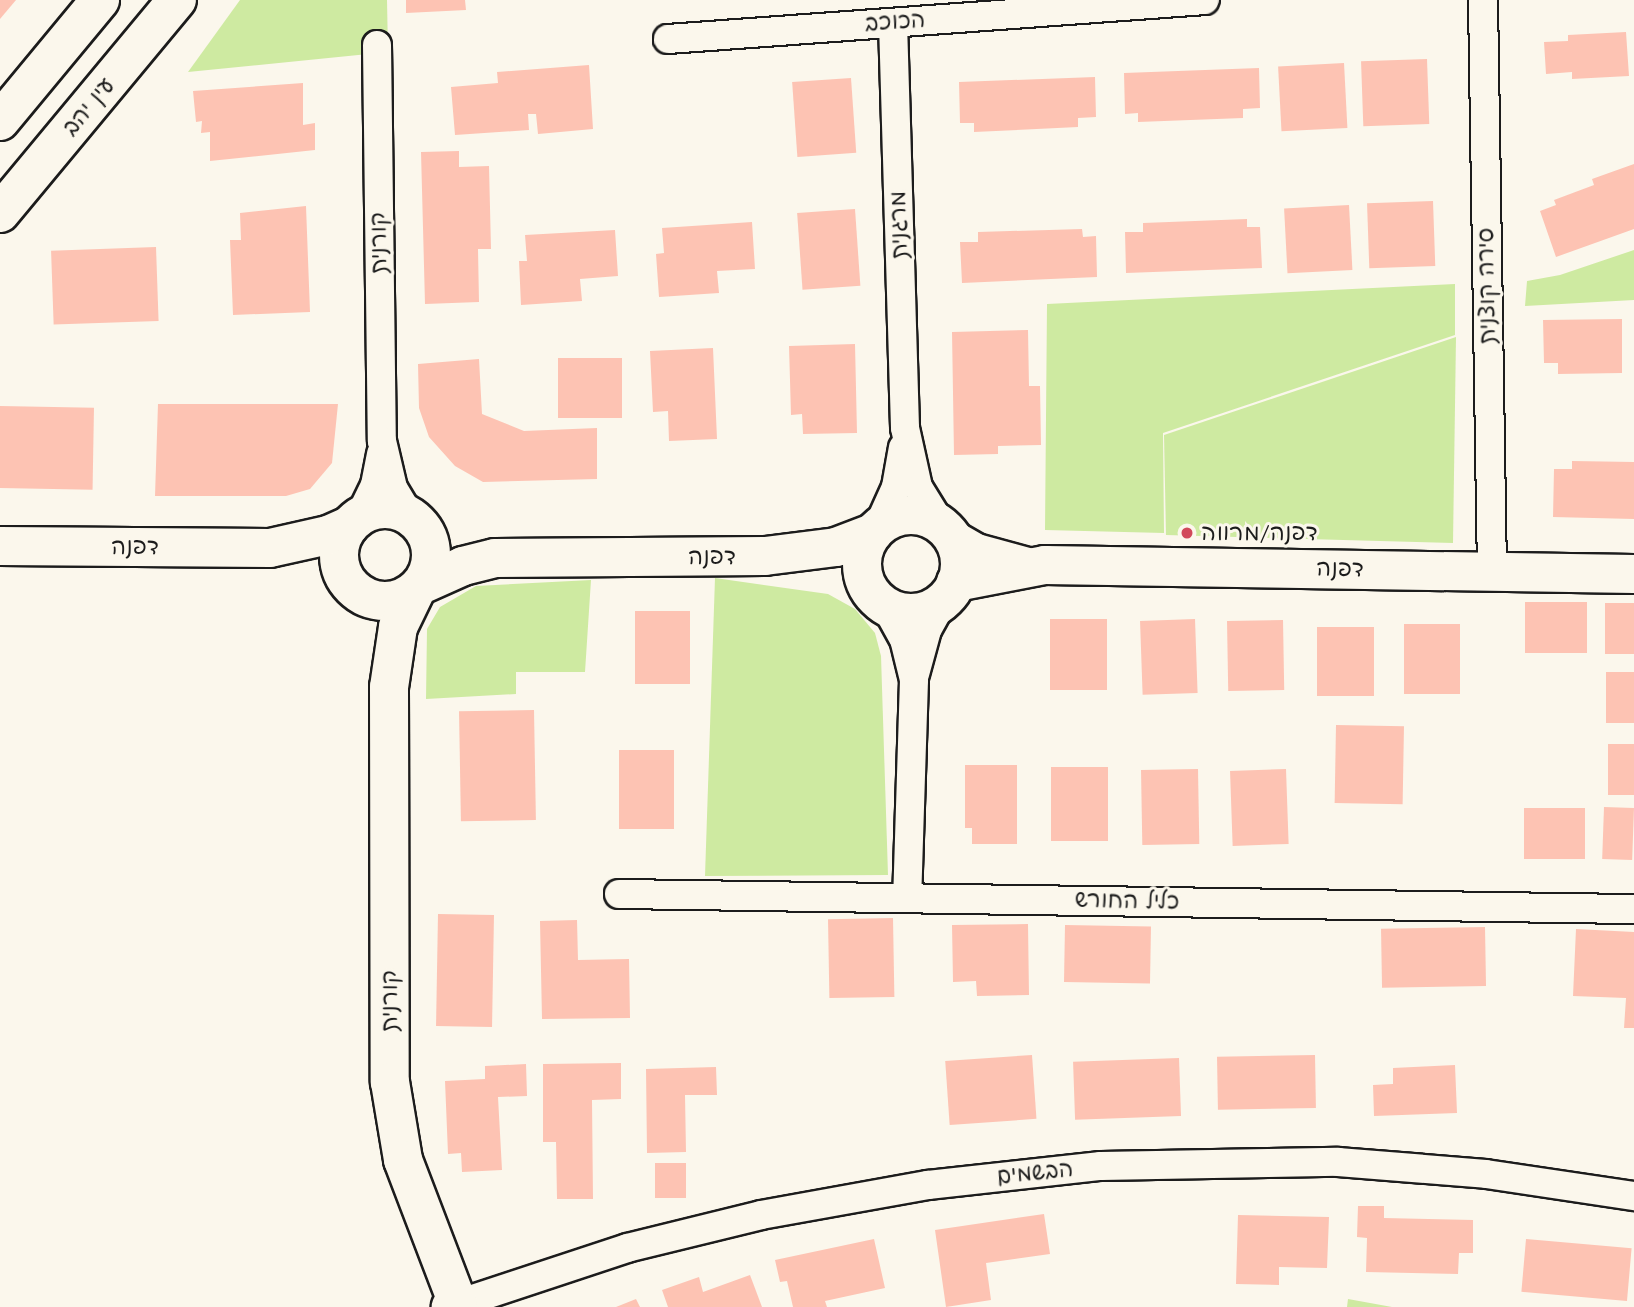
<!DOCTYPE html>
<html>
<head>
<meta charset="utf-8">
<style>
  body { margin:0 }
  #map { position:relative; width:1634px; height:1307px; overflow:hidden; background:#fbf7ec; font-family:"Comic Neue","Playpen Sans Hebrew",sans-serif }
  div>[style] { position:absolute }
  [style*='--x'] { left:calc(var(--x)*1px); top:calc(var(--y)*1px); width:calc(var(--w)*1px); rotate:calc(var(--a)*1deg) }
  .green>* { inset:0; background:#ceeaa1 }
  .building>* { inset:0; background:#fdc3b3; transform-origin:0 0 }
  .roads { filter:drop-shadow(2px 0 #1c1c1c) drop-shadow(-2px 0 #1c1c1c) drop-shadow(0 2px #1c1c1c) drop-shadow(0 -2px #1c1c1c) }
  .street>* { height:28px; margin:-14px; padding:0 14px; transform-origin:14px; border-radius:14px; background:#fbf7ec }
  .secondary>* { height:38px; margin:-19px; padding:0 19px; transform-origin:19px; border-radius:19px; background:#fbf7ec }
  .secondary>.ring { margin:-19px; padding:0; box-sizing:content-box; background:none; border:38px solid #fbf7ec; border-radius:50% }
  .dots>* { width:19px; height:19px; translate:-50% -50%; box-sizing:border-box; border:4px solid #fbf7ec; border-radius:50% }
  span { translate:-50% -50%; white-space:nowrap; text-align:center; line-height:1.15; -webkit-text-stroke:6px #fbf7ec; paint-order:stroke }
  .street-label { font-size:23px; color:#1c1c1c }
  .poi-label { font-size:23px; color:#1c1c1c }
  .left { translate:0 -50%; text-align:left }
</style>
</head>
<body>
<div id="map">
  <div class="green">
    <div style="clip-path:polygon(240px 0,387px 0,388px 52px,188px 72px)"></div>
    <div style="clip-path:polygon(1634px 250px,1634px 300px,1525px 306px,1527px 281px,1560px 275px)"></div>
    <div style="clip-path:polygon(1455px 284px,1455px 335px,1163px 433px,1164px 533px,1045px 530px,1047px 304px)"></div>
    <div style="clip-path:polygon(1456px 337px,1453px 543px,1166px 535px,1164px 435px)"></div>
    <div style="clip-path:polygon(715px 578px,828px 594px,855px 609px,875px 633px,881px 656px,888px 875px,705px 876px)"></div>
    <div style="clip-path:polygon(591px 580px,585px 672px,516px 672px,516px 694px,426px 699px,427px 629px,440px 607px,476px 586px)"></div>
    <div style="clip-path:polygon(1348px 1299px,1392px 1307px,1347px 1307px)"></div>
  </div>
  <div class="building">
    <div style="clip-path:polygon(0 0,16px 0,0 19px)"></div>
    <div style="clip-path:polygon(406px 0,465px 0,466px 10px,406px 13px)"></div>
    <div style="clip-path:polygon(1626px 32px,1629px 76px,1572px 79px,1572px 72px,1546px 74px,1544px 42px,1568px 41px,1568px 35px)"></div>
    <div style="left:1427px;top:59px;width:65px;height:66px;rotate:88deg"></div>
    <div style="left:1344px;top:63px;width:65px;height:66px;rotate:87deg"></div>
    <div style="clip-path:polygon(589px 65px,593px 129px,538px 134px,536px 114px,528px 114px,529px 130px,455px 135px,451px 87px,498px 83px,497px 72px)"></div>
    <div style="clip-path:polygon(1259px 68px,1260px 108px,1243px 109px,1243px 118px,1138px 122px,1138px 113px,1125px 114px,1124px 73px)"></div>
    <div style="clip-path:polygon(1095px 77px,1096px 117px,1078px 118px,1078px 127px,974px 132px,974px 123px,960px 123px,959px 82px)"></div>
    <div style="left:851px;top:78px;width:75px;height:59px;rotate:86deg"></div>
    <div style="clip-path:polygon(303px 83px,303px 125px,315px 123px,315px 150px,210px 161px,210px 132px,201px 133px,202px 121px,196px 122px,193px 91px)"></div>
    <div style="clip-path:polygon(459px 151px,459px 167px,489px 166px,491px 249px,478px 249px,479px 302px,425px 304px,421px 152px)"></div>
    <div style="clip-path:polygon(1634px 164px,1634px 229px,1556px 257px,1540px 211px,1556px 205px,1554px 200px,1594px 185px,1592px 179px)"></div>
    <div style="left:1433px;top:201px;width:65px;height:66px;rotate:88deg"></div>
    <div style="left:1349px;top:205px;width:65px;height:65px;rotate:87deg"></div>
    <div style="clip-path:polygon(306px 206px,310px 312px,233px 315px,230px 240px,241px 240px,240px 213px)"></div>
    <div style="left:855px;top:209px;width:77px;height:58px;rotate:86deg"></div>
    <div style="clip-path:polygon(1247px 219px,1247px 227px,1260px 227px,1262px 268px,1126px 273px,1125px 232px,1143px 232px,1143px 223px)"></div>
    <div style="clip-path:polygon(752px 222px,755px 269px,717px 271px,719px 293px,659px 297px,656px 254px,664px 253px,662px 228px)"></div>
    <div style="clip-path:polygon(1082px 229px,1083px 237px,1096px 236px,1097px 277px,962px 283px,960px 242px,978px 242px,978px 232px)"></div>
    <div style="clip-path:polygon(615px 230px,618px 276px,580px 279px,582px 301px,521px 305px,519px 261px,527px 261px,525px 235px)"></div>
    <div style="left:156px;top:247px;width:74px;height:105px;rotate:88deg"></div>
    <div style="clip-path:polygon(1622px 319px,1622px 373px,1558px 374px,1558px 363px,1544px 363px,1543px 320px)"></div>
    <div style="clip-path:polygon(1028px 330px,1029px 386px,1040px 386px,1041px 445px,998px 446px,998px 454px,954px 455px,952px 332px)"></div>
    <div style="clip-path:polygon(855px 344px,857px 433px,803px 434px,802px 414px,791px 415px,789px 346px)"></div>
    <div style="clip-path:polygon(713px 348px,717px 439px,669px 441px,668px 411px,653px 412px,650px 351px)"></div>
    <div style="left:622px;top:358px;width:60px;height:64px;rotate:90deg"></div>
    <div style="clip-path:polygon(479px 359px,482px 414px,524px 431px,597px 428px,597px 479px,483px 482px,455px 466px,429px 437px,419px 408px,418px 364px)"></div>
    <div style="clip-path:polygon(158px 404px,338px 404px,332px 463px,310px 489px,286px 496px,155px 496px)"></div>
    <div style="left:0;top:406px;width:94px;height:82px;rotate:1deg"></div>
    <div style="clip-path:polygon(1572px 461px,1634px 462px,1634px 519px,1553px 517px,1554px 469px,1572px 469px)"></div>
    <div style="left:1525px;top:602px;width:62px;height:51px"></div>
    <div style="left:1605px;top:603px;width:29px;height:51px"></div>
    <div style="left:690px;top:611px;width:73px;height:55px;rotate:90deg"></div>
    <div style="left:1107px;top:619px;width:71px;height:57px;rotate:90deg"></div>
    <div style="left:1195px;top:619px;width:74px;height:55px;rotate:88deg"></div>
    <div style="left:1283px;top:620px;width:70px;height:56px;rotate:89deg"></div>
    <div style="left:1404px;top:624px;width:56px;height:70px"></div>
    <div style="left:1374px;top:627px;width:69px;height:57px;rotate:90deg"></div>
    <div style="left:1606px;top:672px;width:28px;height:51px"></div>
    <div style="left:534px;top:710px;width:110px;height:75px;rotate:89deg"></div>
    <div style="left:1336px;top:725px;width:68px;height:78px;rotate:1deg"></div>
    <div style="left:1608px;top:744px;width:26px;height:51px"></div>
    <div style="left:674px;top:750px;width:79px;height:55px;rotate:90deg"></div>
    <div style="clip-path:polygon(965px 765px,1017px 765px,1017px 844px,972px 844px,972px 828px,965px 828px)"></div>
    <div style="left:1108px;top:767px;width:74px;height:57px;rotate:90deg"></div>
    <div style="left:1198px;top:769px;width:75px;height:57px;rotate:89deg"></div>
    <div style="left:1286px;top:769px;width:75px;height:56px;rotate:88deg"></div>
    <div style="left:1604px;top:807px;width:30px;height:52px;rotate:2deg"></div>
    <div style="left:1524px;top:808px;width:61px;height:51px"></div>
    <div style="left:438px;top:914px;width:56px;height:112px;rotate:1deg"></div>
    <div style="left:893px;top:918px;width:79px;height:65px;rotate:89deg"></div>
    <div style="clip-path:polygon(577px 920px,578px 960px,629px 959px,630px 1018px,542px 1019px,540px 921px)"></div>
    <div style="clip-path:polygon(1028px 924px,1029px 995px,977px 996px,976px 981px,953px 982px,952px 925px)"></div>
    <div style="left:1065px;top:925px;width:86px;height:57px;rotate:1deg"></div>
    <div style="left:1485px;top:927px;width:59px;height:104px;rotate:89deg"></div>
    <div style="clip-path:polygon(1576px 929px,1634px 932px,1634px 1028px,1624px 1028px,1626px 998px,1573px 996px)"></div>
    <div style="left:1032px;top:1055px;width:64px;height:87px;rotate:86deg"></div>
    <div style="left:1315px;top:1055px;width:53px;height:98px;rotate:89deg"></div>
    <div style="left:1179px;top:1058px;width:58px;height:106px;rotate:88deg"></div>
    <div style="clip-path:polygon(621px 1063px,621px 1099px,592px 1100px,593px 1199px,557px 1199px,556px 1142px,543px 1142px,543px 1064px)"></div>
    <div style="clip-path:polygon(526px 1064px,527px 1096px,498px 1097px,502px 1170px,462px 1172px,461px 1153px,448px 1154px,445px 1081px,485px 1079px,485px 1066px)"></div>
    <div style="clip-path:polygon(1455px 1065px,1457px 1113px,1374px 1116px,1373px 1085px,1393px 1084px,1393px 1068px)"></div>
    <div style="clip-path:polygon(716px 1067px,717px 1095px,685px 1095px,686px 1152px,647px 1153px,646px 1069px)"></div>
    <div style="left:686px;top:1163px;width:35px;height:31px;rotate:90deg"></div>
    <div style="clip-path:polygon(1358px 1206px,1384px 1206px,1384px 1218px,1473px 1220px,1473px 1253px,1459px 1253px,1458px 1274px,1366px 1272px,1367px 1238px,1357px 1237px)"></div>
    <div style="clip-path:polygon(1044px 1214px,1050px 1254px,986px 1263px,991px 1300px,946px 1307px,935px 1230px)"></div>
    <div style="clip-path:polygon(1238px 1215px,1329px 1217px,1327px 1268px,1279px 1267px,1279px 1285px,1236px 1284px)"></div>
    <div style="clip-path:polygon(874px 1239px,885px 1288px,825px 1301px,827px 1307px,793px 1307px,787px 1281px,780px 1282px,775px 1260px)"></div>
    <div style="left:1526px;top:1239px;width:106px;height:53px;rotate:5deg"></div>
    <div style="clip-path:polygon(750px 1275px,762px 1307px,668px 1307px,662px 1290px,699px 1277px,703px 1292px)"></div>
    <div style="clip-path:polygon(636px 1299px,640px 1307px,616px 1307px)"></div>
  </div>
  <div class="roads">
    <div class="street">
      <div style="--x:1483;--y:0;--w:572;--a:89.1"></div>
      <div style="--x:893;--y:23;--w:405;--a:88.3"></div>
      <div style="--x:905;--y:428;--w:60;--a:77.6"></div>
      <div style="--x:918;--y:487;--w:46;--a:58.4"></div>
      <div style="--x:668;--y:39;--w:538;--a:-4.15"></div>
      <div style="--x:377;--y:45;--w:396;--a:89.3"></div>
      <div style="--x:382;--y:441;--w:48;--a:76.8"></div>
      <div style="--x:393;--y:488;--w:31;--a:59"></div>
      <div style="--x:359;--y:518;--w:37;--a:-64"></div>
      <div style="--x:375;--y:485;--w:32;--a:-79"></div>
      <div style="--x:878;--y:527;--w:44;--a:-65.8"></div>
      <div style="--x:896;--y:487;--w:40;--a:-80"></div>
      <div style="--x:948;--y:531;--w:34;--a:30"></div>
      <div style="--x:977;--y:548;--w:57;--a:15.3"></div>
      <div style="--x:886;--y:607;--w:37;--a:61"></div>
      <div style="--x:904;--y:639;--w:42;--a:76.3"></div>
      <div style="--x:914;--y:680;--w:218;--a:91.8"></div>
      <div style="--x:915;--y:674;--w:46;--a:-74.7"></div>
      <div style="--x:927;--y:630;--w:33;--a:-61"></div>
      <div style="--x:619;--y:894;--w:1015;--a:0.85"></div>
      <div style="--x:458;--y:1304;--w:178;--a:-18.3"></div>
      <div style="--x:627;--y:1248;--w:138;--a:-13.8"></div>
      <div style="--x:761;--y:1215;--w:170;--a:-10.2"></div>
      <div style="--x:928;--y:1185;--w:174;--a:-6.3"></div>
      <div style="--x:1101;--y:1166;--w:237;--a:-1"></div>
      <div style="--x:1338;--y:1162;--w:148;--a:4.6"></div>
      <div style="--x:1486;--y:1174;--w:150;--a:8.5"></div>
    </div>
    <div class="secondary">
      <div style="--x:0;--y:121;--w:157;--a:-50.4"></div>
      <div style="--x:0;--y:213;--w:277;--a:-50.3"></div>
      <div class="ring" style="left:339px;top:509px;width:54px;height:54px"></div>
      <div class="ring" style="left:862px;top:515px;width:60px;height:60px"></div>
      <div style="--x:0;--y:546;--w:270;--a:0.4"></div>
      <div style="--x:270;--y:548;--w:59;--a:-12.6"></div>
      <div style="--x:328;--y:535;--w:24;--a:-24"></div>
      <div style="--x:956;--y:582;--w:91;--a:-10.8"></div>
      <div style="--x:1045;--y:565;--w:589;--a:0.88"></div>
      <div style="--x:421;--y:585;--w:46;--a:-24.3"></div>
      <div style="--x:463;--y:566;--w:33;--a:-14"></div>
      <div style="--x:495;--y:558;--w:270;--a:-0.4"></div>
      <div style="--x:765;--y:556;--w:72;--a:-7.2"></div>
      <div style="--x:836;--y:547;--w:40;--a:-21"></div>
      <div style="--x:416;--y:590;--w:41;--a:115.9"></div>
      <div style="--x:398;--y:627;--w:61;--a:98.5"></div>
      <div style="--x:389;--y:687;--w:395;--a:89.9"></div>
      <div style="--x:390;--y:1082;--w:79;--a:80.5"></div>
      <div style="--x:403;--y:1160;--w:154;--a:69.1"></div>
      <div style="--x:458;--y:1304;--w:8;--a:157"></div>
    </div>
  </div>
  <div class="dots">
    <div style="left:1187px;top:533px;background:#d1495b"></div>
  </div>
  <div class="street-label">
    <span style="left:895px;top:22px;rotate:-4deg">הכוכב</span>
    <span style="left:89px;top:107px;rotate:-50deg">עין יהב</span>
    <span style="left:899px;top:225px;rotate:-92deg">מרגנית</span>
    <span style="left:379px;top:243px;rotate:-91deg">קורנית</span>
    <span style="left:1487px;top:286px;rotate:-91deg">סירה קוצנית</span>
    <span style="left:135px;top:547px">דפנה</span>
    <span style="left:712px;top:557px">דפנה</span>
    <span style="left:1340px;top:569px;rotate:1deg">דפנה</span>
    <span style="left:1127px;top:901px;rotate:1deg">כליל החורש</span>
    <span style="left:390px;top:1001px;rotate:-90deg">קורנית</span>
    <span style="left:1035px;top:1173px;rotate:-6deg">הבשמים</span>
  </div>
  <div class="poi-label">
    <span class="left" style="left:1201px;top:533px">דפנה/מרווה</span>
  </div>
</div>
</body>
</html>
